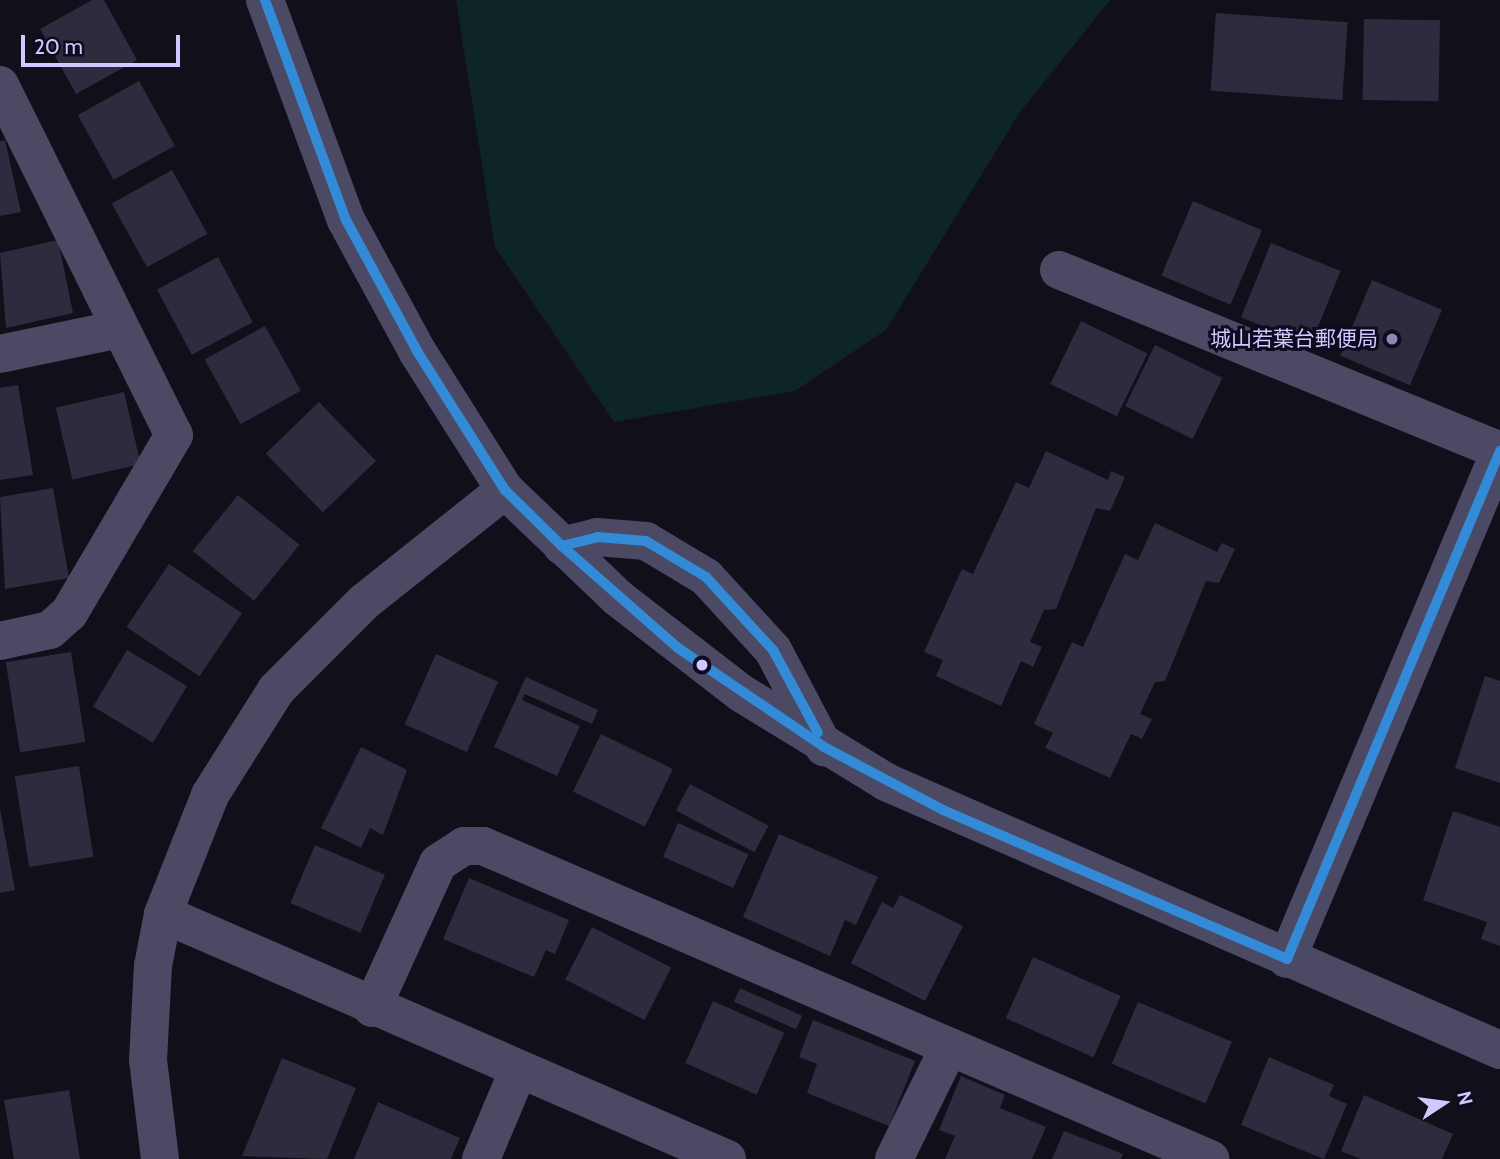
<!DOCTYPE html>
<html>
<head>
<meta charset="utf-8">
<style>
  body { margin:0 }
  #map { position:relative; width:1500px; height:1159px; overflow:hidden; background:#110f1a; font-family:Cabin,"Noto Sans JP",sans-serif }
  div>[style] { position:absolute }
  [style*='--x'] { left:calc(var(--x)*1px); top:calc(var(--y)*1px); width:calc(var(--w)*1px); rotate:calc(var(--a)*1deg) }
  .green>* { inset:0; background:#0e2527 }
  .building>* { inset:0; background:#2f2b3e; transform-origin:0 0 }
  .minor>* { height:38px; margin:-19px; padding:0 19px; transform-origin:19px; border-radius:19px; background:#4b4964 }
  .bus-1>* { height:10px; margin:-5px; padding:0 5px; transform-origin:5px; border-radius:5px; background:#338bd7 }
  .dots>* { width:19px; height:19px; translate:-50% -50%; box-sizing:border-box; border:4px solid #0e0a1f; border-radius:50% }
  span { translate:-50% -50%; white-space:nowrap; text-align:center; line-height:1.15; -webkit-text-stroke:6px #0e0a1f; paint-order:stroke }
  .poi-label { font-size:21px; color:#d0c8ff }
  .right { translate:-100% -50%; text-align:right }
  .north { position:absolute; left:1409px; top:1068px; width:70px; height:70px; -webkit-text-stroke:5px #0e0a1f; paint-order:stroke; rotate:77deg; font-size:19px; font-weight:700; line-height:28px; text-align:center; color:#d0c8ff }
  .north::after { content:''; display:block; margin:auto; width:24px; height:32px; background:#d0c8ff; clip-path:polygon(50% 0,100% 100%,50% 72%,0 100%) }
  .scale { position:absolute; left:21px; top:35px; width:159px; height:32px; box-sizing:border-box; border:4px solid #d0c8ff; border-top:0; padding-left:9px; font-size:21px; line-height:24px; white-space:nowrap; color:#d0c8ff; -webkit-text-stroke:5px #0e0a1f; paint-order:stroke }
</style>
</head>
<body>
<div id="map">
  <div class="green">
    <div style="clip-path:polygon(456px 0,1110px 0,1020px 112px,886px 330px,795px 391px,614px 422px,495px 247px)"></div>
  </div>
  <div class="building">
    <div style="clip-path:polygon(92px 0,104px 0,137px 60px,76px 94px,40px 29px)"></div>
    <div style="left:1216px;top:13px;width:132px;height:78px;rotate:4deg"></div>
    <div style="left:1364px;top:19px;width:76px;height:81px;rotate:1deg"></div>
    <div style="left:139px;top:81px;width:74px;height:70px;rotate:61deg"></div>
    <div style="clip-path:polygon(5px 140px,21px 212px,0 216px,0 141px)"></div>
    <div style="left:172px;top:170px;width:73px;height:69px;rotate:61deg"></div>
    <div style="left:1193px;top:201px;width:75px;height:81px;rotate:23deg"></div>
    <div style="clip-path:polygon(58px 240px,73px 313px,6px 328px,0 253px)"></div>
    <div style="left:1271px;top:243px;width:75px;height:80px;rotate:22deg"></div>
    <div style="left:218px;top:257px;width:74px;height:69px;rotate:62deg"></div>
    <div style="left:1372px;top:280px;width:76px;height:82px;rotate:23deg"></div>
    <div style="left:1081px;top:321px;width:74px;height:70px;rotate:26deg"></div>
    <div style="left:265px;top:326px;width:74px;height:69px;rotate:61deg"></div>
    <div style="left:1155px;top:345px;width:75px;height:68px;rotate:26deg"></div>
    <div style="clip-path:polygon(18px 385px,33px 475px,0 480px,0 388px)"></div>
    <div style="left:124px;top:392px;width:74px;height:70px;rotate:77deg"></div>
    <div style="left:319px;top:402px;width:82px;height:74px;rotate:46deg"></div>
    <div style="clip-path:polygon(1046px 451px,1108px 480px,1111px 471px,1125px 477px,1110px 511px,1096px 508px,1056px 609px,1044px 610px,1030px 642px,1042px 647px,1033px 667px,1021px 661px,1001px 706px,936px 676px,943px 660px,924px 652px,962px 569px,973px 574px,1016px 482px,1029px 488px)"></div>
    <div style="clip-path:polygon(53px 488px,69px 578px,5px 589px,0 497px)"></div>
    <div style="left:238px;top:495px;width:79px;height:72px;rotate:39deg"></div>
    <div style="clip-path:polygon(1155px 523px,1217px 552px,1222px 543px,1235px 549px,1219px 583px,1206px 581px,1165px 681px,1155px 682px,1140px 714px,1152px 719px,1142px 739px,1131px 734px,1110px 778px,1045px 748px,1053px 733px,1034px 724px,1072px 642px,1083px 647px,1125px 554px,1138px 560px)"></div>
    <div style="left:169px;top:564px;width:88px;height:76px;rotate:34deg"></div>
    <div style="left:127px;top:650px;width:70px;height:66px;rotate:31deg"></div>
    <div style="left:71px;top:652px;width:91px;height:66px;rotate:81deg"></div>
    <div style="left:436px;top:654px;width:68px;height:77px;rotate:24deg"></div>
    <div style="clip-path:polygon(1485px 676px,1500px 681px,1500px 783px,1455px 768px)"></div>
    <div style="clip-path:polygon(526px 677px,598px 710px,592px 724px,525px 694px,522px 700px,580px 726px,557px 776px,494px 747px)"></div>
    <div style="left:601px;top:734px;width:80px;height:64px;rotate:26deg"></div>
    <div style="clip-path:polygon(361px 747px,407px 770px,383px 835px,370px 828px,361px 848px,321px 828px)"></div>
    <div style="left:79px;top:766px;width:92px;height:65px;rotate:81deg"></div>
    <div style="left:690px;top:784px;width:89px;height:30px;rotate:28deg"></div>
    <div style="clip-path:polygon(0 809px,15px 890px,0 893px)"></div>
    <div style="clip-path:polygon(1453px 811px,1500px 827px,1500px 946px,1481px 939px,1487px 922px,1423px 900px)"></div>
    <div style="left:678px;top:823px;width:77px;height:37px;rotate:24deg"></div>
    <div style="clip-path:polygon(779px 834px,878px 877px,856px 925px,845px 920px,830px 956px,743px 917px)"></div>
    <div style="left:315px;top:845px;width:76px;height:63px;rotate:23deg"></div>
    <div style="clip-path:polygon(469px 878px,569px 920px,555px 954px,546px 950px,534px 977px,443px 939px)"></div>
    <div style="clip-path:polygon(900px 895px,963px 926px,925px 1001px,851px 963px,882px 902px,893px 908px)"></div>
    <div style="left:592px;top:927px;width:89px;height:59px;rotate:27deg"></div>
    <div style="left:1033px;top:957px;width:96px;height:67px;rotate:24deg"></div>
    <div style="left:740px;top:988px;width:68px;height:15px;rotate:24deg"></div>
    <div style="left:713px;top:1001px;width:78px;height:68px;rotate:24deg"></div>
    <div style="left:1138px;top:1002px;width:102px;height:67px;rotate:23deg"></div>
    <div style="clip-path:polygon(813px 1020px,915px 1061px,889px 1126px,807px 1093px,817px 1064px,799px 1057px)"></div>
    <div style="clip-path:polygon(1269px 1057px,1334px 1085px,1329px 1096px,1347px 1104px,1324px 1159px,1241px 1125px)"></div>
    <div style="clip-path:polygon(282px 1058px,356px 1088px,327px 1159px,242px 1156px)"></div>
    <div style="clip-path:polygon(961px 1076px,1005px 1095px,1000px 1108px,1046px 1127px,1032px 1159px,945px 1159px,955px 1136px,939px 1130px)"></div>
    <div style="clip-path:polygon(69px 1090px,80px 1159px,14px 1159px,4px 1100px)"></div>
    <div style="clip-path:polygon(1364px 1095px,1453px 1134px,1442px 1159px,1361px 1159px,1341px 1151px)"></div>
    <div style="clip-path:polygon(378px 1102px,460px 1138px,451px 1159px,354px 1159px)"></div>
    <div style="clip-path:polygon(1064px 1131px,1123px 1154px,1121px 1159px,1052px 1159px)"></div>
  </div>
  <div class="minor">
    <div style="--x:265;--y:0;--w:234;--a:69.8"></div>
    <div style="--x:346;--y:220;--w:149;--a:61.5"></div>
    <div style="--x:417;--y:351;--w:165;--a:57.7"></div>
    <div style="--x:505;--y:490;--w:156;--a:43.7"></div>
    <div style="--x:618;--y:598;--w:155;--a:37.7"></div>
    <div style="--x:741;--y:693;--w:170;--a:31.5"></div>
    <div style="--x:886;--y:782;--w:670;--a:23.58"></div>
    <div style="--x:0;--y:85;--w:391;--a:63.6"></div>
    <div style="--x:174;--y:435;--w:207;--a:120.5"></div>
    <div style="--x:69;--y:613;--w:25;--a:138"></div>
    <div style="--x:50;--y:630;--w:51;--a:167.6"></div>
    <div style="--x:1059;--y:270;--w:477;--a:22.3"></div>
    <div style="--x:0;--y:354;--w:123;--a:-11.8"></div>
    <div style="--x:562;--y:546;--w:36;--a:-14"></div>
    <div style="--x:597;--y:537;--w:49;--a:4.7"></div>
    <div style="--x:646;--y:541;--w:70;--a:31"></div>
    <div style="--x:706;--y:577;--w:99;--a:47.5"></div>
    <div style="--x:773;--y:650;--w:110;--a:62.3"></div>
    <div style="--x:163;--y:914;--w:615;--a:23.48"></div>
    <div style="--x:1287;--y:959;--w:551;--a:-67.25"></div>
    <div style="--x:372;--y:1008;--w:159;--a:-65.5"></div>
    <div style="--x:438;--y:863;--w:31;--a:-33"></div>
    <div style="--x:464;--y:846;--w:19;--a:0"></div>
    <div style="--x:483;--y:846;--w:792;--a:23.29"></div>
    <div style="--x:160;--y:1159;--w:100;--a:-96.9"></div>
    <div style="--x:148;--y:1060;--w:94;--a:-87"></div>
    <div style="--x:153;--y:966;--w:53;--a:-79.1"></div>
    <div style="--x:163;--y:914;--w:128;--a:-68.4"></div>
    <div style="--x:210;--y:795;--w:124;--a:-57.8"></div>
    <div style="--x:276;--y:690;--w:124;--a:-45"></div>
    <div style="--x:364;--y:602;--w:180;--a:-38.5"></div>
    <div style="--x:481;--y:1159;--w:95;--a:-67.2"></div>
    <div style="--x:894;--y:1159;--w:125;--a:-63.8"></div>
  </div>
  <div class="bus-1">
    <div style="--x:265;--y:0;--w:234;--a:69.8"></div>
    <div style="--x:346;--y:220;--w:149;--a:61.5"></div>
    <div style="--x:417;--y:351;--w:165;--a:57.7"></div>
    <div style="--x:505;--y:490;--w:80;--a:44.5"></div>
    <div style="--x:562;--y:546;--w:154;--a:41.3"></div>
    <div style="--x:678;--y:648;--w:176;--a:34.1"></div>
    <div style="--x:824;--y:747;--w:135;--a:27.9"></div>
    <div style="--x:943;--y:810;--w:375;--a:23.4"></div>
    <div style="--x:1287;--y:959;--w:551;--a:-67.25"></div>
    <div style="--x:562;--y:546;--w:36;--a:-14"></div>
    <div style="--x:597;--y:537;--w:49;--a:4.7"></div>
    <div style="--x:646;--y:541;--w:70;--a:31"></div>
    <div style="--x:706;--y:577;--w:99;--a:47.5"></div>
    <div style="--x:773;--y:650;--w:94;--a:61.5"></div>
  </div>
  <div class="dots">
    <div style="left:1392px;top:339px;background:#8d87af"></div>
    <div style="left:702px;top:665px;background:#d0c8ff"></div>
  </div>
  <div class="poi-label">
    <span class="right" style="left:1378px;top:339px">城山若葉台郵便局</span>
  </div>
  <div class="north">N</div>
  <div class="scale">20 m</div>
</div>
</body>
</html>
